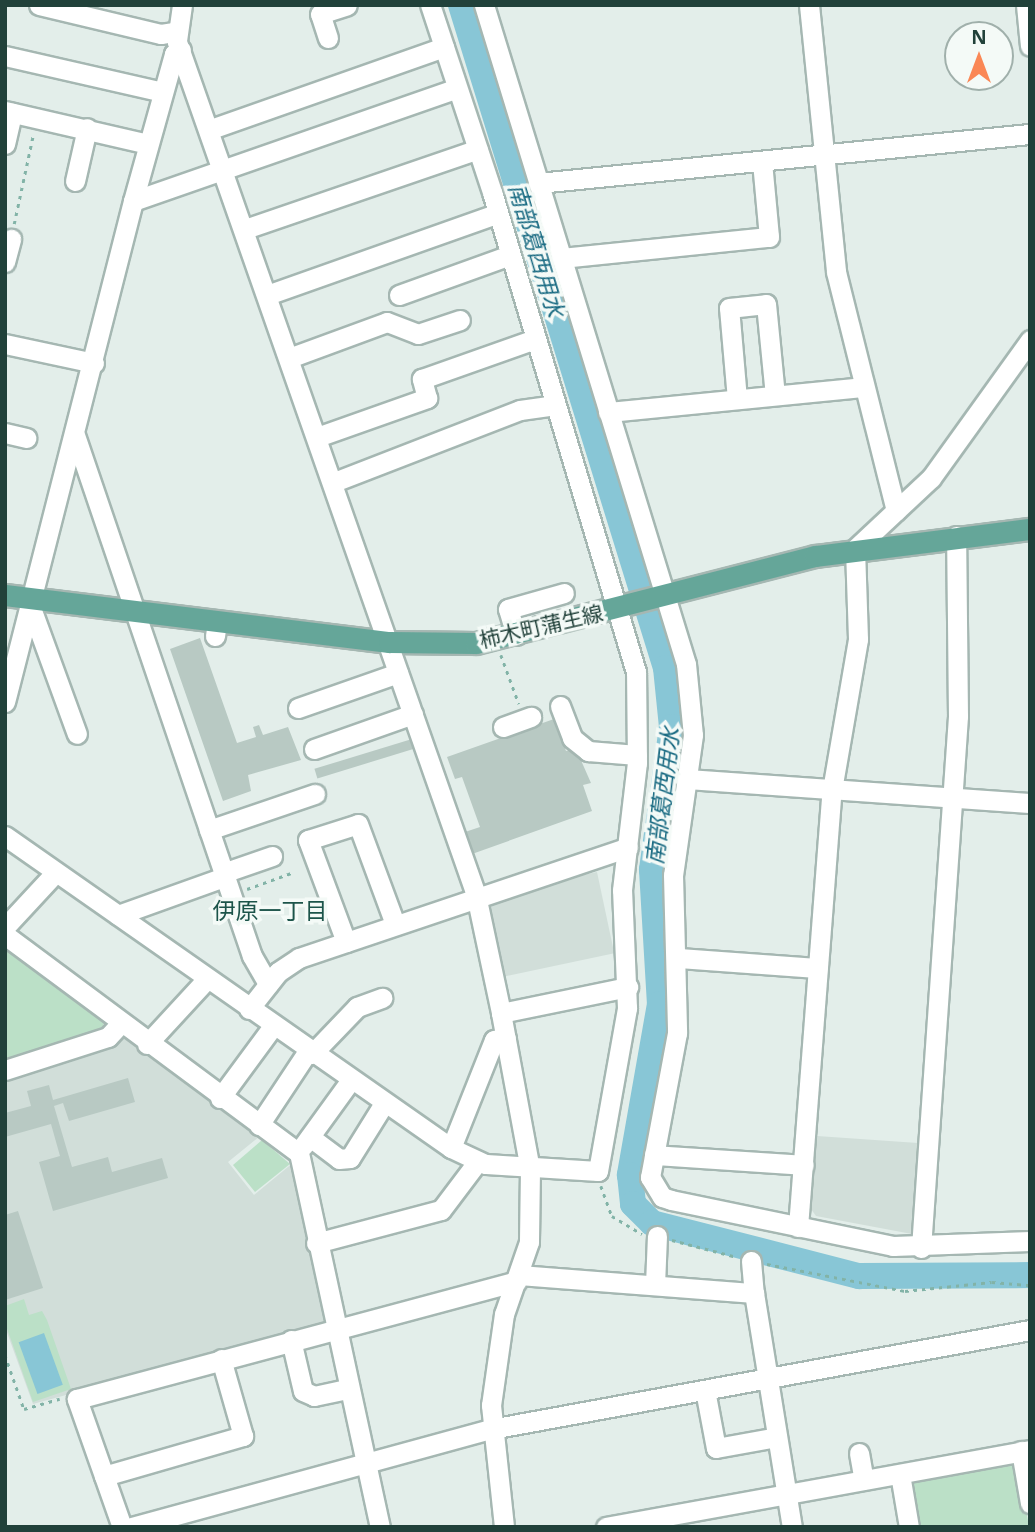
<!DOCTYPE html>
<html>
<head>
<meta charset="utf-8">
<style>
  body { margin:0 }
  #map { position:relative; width:1035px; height:1532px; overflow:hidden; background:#e3eeea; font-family:"Noto Sans","Noto Sans JP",sans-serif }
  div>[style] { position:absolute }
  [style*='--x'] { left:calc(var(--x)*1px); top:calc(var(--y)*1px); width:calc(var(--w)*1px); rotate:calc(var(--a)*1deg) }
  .built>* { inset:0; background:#d1ded9; transform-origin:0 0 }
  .green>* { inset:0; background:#bbe0c7 }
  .water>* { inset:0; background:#88c6d6; transform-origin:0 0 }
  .river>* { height:26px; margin:-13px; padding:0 13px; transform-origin:13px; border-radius:13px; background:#88c6d6 }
  .building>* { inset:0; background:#b8c9c3; transform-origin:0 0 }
  .path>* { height:2.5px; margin-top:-1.25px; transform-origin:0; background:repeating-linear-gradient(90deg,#82b3a7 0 3.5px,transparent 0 8.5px) }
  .roads { filter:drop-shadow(2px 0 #a5b7b2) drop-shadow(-2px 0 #a5b7b2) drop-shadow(0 2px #a5b7b2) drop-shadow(0 -2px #a5b7b2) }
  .minor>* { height:19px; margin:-9.5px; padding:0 9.5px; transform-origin:9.5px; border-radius:9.5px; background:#fff }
  .major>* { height:21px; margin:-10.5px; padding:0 10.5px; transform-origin:10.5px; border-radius:10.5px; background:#65a699 }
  span { translate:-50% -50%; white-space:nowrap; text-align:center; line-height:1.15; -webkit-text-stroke:7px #f4faf7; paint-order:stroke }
  .street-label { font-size:21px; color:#21413a }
  .water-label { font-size:23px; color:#176981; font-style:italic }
  .neighbourhood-label { font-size:23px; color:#1c544a }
  .frame { position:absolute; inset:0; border:7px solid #21413a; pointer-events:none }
  .north { position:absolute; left:944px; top:21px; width:70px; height:70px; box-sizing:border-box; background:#f4faf7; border:2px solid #a0b0ab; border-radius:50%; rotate:0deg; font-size:19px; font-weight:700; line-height:28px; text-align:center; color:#21413a }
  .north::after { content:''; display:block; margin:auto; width:24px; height:32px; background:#fa8755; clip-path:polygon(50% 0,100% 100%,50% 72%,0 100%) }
</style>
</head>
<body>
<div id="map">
  <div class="built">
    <div style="left:597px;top:872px;width:83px;height:115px;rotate:78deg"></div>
    <div style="clip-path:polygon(120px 1032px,260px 1136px,228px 1162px,254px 1195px,294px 1162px,327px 1324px,33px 1404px,5px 1327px,5px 1077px)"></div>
    <div style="clip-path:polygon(817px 1136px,918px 1143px,912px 1234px,816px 1216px,811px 1209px)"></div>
  </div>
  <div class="green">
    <div style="clip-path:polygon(5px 948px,104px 1023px,102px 1031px,5px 1063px)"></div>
    <div style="clip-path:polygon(262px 1140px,290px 1164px,255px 1192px,233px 1165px)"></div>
    <div style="clip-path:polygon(24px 1299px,29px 1315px,42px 1311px,47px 1320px,71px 1389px,33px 1402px,5px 1323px,5px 1306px)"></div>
    <div style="clip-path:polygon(1017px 1457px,1029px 1527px,913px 1527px,904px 1478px)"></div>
  </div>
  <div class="water">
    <div style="left:44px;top:1333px;width:55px;height:27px;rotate:70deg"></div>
  </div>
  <div class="river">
    <div style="--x:461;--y:5;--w:694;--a:72.82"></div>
    <div style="--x:666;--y:668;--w:59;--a:84.2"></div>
    <div style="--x:672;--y:727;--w:144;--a:98"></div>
    <div style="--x:652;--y:870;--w:134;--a:86.6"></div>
    <div style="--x:660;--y:1004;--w:174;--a:100"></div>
    <div style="--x:630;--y:1175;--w:29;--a:84"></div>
    <div style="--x:633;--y:1204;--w:27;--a:45"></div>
    <div style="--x:652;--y:1223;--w:214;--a:14.4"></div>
    <div style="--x:859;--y:1276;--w:171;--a:-0.3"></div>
  </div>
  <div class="building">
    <div style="clip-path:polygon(200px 638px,237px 743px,256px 737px,253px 727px,259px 725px,263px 735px,288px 727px,301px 760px,248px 775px,251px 791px,223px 801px,170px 649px)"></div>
    <div style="clip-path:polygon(554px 719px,566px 751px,576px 749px,591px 783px,583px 785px,592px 811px,472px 854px,465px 832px,480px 827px,462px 777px,455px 779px,447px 757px)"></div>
    <div style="left:412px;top:739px;width:10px;height:102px;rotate:73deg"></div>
    <div style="clip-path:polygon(128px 1078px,135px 1102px,69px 1121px,63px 1103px,54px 1106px,72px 1167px,108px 1157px,112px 1172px,162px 1158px,168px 1178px,53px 1211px,39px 1162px,60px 1156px,51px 1124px,5px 1137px,5px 1113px,31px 1106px,27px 1091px,49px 1085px,53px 1100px)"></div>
    <div style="clip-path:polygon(18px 1211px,43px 1288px,5px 1300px,5px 1215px)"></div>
  </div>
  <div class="path">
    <div style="--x:508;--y:191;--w:15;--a:-16"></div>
    <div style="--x:14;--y:224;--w:91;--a:-77.9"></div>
    <div style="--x:501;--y:655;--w:52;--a:69.8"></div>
    <div style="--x:247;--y:889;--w:50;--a:-19.9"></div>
    <div style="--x:601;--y:1186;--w:32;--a:70"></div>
    <div style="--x:612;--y:1216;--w:35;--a:31"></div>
    <div style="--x:672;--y:1240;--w:67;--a:14.7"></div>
    <div style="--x:767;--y:1264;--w:141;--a:11.1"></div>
    <div style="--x:905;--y:1291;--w:87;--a:-5.9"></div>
    <div style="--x:992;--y:1282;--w:38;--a:5"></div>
    <div style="--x:5;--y:1355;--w:57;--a:70.6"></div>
    <div style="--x:24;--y:1409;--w:37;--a:-16"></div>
  </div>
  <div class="roads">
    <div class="minor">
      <div style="--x:39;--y:5;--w:125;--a:13.4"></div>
      <div style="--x:161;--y:34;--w:13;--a:-9"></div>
      <div style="--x:182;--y:5;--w:37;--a:98"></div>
      <div style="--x:177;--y:42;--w:904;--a:70.68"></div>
      <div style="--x:476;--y:895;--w:121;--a:78"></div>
      <div style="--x:501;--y:1013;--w:159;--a:79.5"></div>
      <div style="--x:530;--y:1169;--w:73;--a:90.8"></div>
      <div style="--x:529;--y:1242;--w:76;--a:109.1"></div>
      <div style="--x:504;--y:1314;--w:92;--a:98.1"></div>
      <div style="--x:491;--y:1405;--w:123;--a:83.9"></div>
      <div style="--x:484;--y:5;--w:689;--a:72.96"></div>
      <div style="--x:686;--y:664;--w:71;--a:84.4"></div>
      <div style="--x:693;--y:735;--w:141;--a:98.1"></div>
      <div style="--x:673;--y:875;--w:158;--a:88.5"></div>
      <div style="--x:677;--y:1033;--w:147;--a:100.6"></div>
      <div style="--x:650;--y:1177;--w:23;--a:59"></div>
      <div style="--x:662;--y:1197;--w:9;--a:18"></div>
      <div style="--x:671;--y:1200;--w:227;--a:11.7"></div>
      <div style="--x:893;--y:1246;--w:137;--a:-2.1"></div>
      <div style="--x:809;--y:5;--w:268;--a:84.2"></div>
      <div style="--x:836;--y:272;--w:246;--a:75.9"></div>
      <div style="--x:1026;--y:5;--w:41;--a:84.4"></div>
      <div style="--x:328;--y:38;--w:25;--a:-108"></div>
      <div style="--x:320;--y:14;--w:28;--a:-18"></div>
      <div style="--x:5;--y:56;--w:162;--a:12.8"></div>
      <div style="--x:5;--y:111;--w:147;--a:13"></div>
      <div style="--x:211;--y:129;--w:247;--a:-19.4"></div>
      <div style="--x:5;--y:144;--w:32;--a:-77"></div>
      <div style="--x:75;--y:181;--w:54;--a:-77.2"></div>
      <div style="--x:538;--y:183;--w:494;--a:-5.7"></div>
      <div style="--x:133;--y:201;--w:343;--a:-19.2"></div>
      <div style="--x:245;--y:229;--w:246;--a:-18.9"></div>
      <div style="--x:561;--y:258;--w:209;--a:-5.8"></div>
      <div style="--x:769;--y:237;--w:76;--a:-95.3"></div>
      <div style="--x:5;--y:262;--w:24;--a:-75"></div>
      <div style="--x:267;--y:295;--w:245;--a:-19.5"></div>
      <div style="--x:399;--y:295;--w:118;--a:-19.8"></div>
      <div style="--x:5;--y:344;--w:91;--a:12.1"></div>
      <div style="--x:289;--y:358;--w:104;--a:-20.2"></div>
      <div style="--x:387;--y:322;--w:33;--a:21"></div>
      <div style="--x:418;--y:334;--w:44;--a:-18.4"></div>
      <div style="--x:737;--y:399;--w:91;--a:-95"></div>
      <div style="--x:729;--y:308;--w:37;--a:-6"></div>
      <div style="--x:766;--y:304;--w:91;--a:84.4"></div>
      <div style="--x:608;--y:412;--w:256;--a:-5.6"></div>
      <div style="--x:5;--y:433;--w:22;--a:13"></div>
      <div style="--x:75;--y:435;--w:550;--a:71.24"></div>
      <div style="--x:252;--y:956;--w:32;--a:60"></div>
      <div style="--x:317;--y:437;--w:117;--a:-19.5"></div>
      <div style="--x:427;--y:398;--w:20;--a:-105"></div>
      <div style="--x:422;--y:379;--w:120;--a:-19.5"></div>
      <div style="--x:334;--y:482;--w:199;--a:-21.2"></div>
      <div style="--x:520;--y:410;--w:36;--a:-8"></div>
      <div style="--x:30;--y:605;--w:137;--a:70"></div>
      <div style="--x:516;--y:635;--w:27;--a:-107"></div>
      <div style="--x:508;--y:609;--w:58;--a:-15.9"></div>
      <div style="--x:215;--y:636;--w:14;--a:-82"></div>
      <div style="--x:5;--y:702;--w:517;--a:-75.67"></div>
      <div style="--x:133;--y:201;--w:153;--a:-74.4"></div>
      <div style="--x:174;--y:54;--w:8;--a:-30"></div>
      <div style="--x:560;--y:706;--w:34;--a:69"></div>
      <div style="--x:572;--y:738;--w:21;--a:39"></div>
      <div style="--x:588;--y:751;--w:49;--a:4.7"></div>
      <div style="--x:298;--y:708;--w:106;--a:-19.3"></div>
      <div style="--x:503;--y:727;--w:30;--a:-20"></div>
      <div style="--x:314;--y:749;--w:105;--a:-19.5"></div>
      <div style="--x:686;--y:779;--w:345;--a:4"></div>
      <div style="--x:209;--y:830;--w:112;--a:-18.8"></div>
      <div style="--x:5;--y:836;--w:544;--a:34.97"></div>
      <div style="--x:451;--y:1148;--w:38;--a:25"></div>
      <div style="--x:486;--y:1164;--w:112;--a:3.6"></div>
      <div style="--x:598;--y:1171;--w:166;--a:-79.9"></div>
      <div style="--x:627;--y:1008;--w:118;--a:-92.4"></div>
      <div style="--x:622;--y:890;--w:128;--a:-83.3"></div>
      <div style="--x:637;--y:763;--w:91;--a:-90.6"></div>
      <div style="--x:636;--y:672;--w:498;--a:-106.7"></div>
      <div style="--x:493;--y:195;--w:200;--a:-108.3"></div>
      <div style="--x:223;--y:873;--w:52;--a:-19.1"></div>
      <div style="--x:118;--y:915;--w:113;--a:-19.7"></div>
      <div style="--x:5;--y:927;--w:74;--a:-47.2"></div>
      <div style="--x:5;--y:935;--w:366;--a:36.6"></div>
      <div style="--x:299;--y:1153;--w:383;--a:77.8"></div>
      <div style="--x:346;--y:942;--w:109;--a:-110.4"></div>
      <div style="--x:308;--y:840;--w:52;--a:-17.7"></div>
      <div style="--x:358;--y:824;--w:107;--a:69.7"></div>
      <div style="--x:678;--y:958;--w:140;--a:4.1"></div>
      <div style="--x:249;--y:1009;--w:47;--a:-51.9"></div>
      <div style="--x:278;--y:972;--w:25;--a:-34"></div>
      <div style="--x:299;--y:958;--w:347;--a:-18.6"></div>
      <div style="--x:501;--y:1013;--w:130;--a:-11.6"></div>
      <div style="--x:147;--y:1044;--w:87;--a:-47.3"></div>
      <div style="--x:312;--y:1054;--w:65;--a:-46.2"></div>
      <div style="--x:357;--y:1007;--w:27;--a:-20"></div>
      <div style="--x:5;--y:1070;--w:108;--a:-17.8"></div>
      <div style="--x:108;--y:1037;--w:16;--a:-47"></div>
      <div style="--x:220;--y:1098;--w:89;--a:-53.6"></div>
      <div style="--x:259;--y:1125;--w:89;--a:-56.5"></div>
      <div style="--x:310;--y:1137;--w:36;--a:37"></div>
      <div style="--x:339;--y:1159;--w:11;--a:-5"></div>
      <div style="--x:350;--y:1158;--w:62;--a:-58.1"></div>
      <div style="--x:303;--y:1146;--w:80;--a:-54.1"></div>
      <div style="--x:451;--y:1148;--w:116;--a:-68.3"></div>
      <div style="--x:494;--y:1040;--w:12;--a:-9"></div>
      <div style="--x:654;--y:1155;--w:150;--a:3.8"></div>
      <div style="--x:798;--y:1227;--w:438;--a:-85.6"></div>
      <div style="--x:832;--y:790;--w:153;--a:-80.2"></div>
      <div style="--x:858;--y:639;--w:90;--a:-91.9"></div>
      <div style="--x:855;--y:549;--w:104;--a:-43.1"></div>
      <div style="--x:931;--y:478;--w:170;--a:-54.3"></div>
      <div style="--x:316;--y:1243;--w:129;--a:-14.8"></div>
      <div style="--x:441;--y:1210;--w:61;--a:-52.9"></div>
      <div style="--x:921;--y:1248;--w:533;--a:-86.02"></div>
      <div style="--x:958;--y:716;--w:180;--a:-90.6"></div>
      <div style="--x:751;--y:1261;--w:32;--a:85"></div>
      <div style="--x:519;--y:1275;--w:236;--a:4.4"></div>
      <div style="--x:754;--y:1293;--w:237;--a:80.8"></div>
      <div style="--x:655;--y:1285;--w:49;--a:-87.7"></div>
      <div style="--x:291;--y:1340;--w:52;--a:76.8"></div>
      <div style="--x:303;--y:1391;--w:12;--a:24"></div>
      <div style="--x:314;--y:1396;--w:33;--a:-12"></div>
      <div style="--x:705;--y:1390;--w:59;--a:79.3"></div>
      <div style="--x:716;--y:1448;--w:62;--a:-10.2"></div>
      <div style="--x:1021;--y:1451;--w:53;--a:80.2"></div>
      <div style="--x:859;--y:1453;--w:27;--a:80"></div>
      <div style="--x:900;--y:1474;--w:54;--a:80.4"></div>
      <div style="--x:104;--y:1476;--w:145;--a:-16.1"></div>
      <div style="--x:243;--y:1436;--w:80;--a:-105.9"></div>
      <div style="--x:122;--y:1527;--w:136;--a:-109.4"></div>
      <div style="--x:77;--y:1399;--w:455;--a:-15"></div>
      <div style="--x:132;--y:1527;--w:372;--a:-15.3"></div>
      <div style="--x:491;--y:1429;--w:548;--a:-10.41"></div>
      <div style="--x:606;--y:1527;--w:431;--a:-10.3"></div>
    </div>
    <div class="major">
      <div style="--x:5;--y:595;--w:387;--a:7"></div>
      <div style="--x:389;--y:642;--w:87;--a:0.7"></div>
      <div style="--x:476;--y:643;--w:350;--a:-14.4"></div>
      <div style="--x:815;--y:556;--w:217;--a:-7.2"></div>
    </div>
  </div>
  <div class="street-label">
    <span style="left:541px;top:626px;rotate:-13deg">柿木町蒲生線</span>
  </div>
  <div class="water-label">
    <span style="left:537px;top:250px;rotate:73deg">南部葛西用水</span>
    <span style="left:662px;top:796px;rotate:-83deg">南部葛西用水</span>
  </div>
  <div class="neighbourhood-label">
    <span style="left:270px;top:910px">伊原一丁目</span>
  </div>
  <div class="frame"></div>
  <div class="north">N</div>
</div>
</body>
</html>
